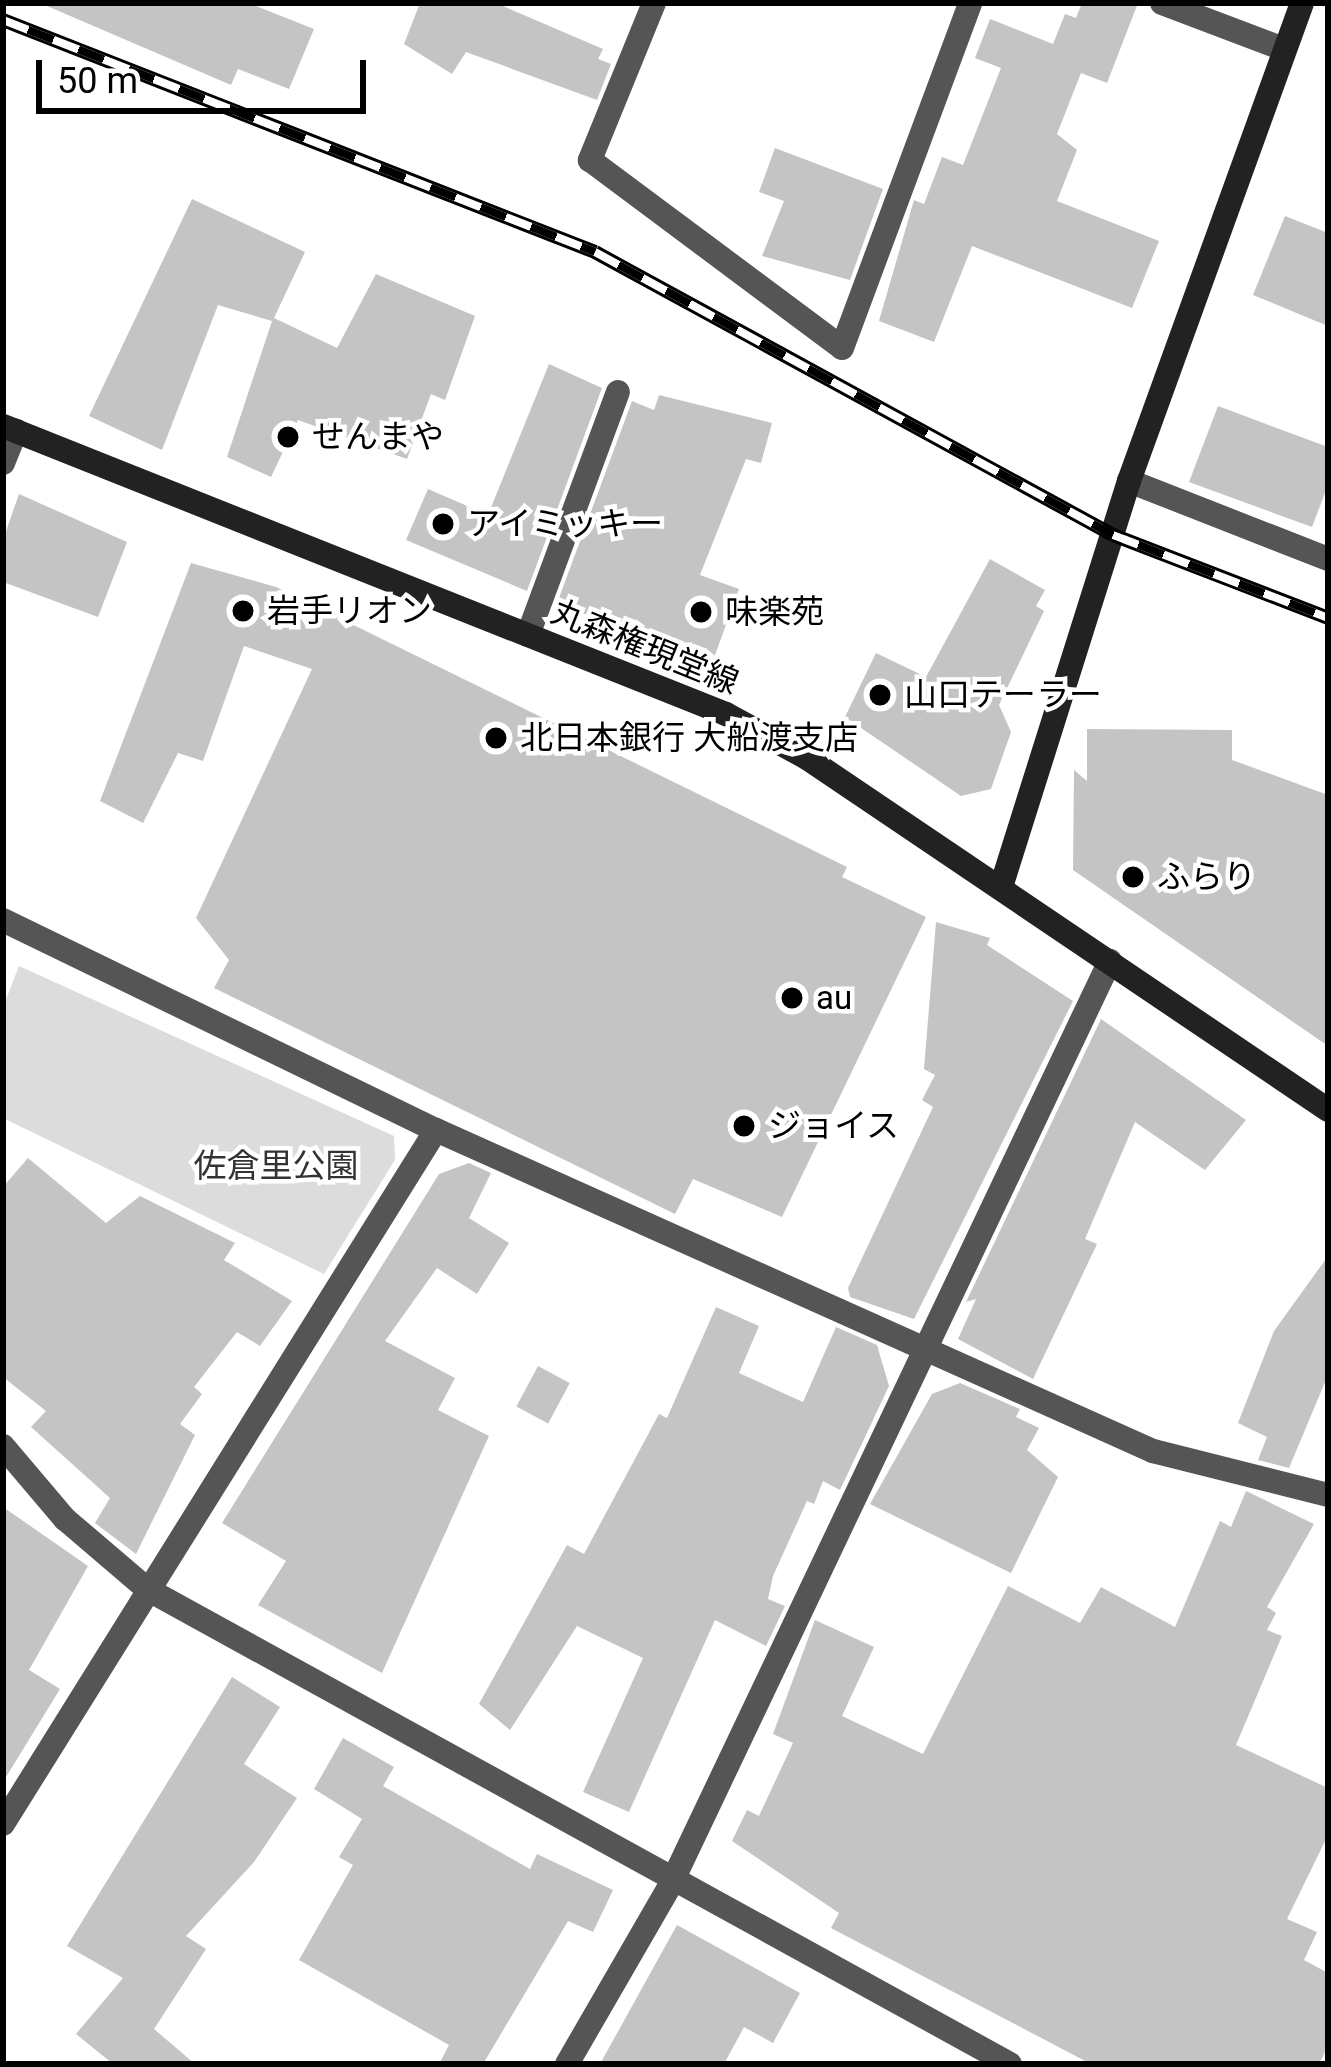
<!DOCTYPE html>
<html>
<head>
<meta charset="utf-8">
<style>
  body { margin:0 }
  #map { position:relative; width:1331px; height:2067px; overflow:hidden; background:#fff; font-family:Roboto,"Noto Sans JP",sans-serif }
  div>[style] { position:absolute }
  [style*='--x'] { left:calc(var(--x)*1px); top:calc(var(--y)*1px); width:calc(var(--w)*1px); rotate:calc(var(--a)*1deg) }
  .green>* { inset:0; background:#dcdcdc }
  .building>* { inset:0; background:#c4c4c4; transform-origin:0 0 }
  .street>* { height:24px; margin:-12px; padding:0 12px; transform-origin:12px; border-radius:12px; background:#555 }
  .secondary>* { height:24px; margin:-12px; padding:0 12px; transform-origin:12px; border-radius:12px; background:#222 }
  .rail>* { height:14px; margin-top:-7px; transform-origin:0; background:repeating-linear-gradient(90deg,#fff 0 27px,#000 0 54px); box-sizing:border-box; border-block:3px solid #000 }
  .dots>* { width:33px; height:33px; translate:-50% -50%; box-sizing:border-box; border:6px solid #fff; border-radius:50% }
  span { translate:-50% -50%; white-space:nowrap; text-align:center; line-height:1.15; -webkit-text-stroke:9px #fff; paint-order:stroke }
  .poi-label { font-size:33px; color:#000 }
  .left { translate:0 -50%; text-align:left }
  .street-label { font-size:33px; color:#000 }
  .park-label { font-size:33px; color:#333 }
  .frame { position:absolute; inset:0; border:6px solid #000; pointer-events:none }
  .scale { position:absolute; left:36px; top:60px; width:330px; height:54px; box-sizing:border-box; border:6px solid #000; border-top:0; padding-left:15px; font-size:36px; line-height:42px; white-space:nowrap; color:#000; -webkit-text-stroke:9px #fff; paint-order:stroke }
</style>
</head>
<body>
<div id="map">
  <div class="green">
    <div style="clip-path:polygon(19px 966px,394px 1136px,395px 1160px,324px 1274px,3px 1118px,3px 1007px)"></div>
  </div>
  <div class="building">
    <div style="clip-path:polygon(40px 3px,248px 3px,314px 29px,289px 89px,238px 69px,231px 85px)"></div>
    <div style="clip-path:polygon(420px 3px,496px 3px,603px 49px,598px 59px,611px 64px,597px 100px,466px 52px,452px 74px,404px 44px)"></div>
    <div style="clip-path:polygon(1082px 3px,1138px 3px,1107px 83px,1081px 73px,1057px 134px,1077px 150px,1057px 201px,1159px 241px,1132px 308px,972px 246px,934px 342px,879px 321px,914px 200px,924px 204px,942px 157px,963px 165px,1001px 68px,975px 58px,990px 19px,1053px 44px,1065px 14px,1076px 18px)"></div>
    <div style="clip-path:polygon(775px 148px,883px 189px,850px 280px,762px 256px,784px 201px,759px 192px)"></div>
    <div style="clip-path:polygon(192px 199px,305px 252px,274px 318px,337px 348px,376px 274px,475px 316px,445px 400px,431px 394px,407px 459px,298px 420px,271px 477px,227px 457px,272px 321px,218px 305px,162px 450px,89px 416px)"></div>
    <div style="clip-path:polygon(1285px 216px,1328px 233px,1328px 326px,1253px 295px)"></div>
    <div style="clip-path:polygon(549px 364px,602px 388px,527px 591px,406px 540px,428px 489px,488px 515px)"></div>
    <div style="clip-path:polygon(659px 395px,772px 423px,761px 463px,746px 459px,700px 575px,739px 589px,711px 666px,556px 606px,632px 401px,654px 410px)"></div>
    <div style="clip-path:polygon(1218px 406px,1328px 447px,1328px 485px,1312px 527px,1189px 482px)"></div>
    <div style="clip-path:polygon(19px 494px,127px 542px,98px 617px,3px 582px,3px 540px)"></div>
    <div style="clip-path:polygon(990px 559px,1045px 590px,1036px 606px,1044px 611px,999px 705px,1011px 732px,991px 789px,961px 796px,845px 717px,876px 653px,926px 677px)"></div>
    <div style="clip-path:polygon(191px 563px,276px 587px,847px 867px,842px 877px,926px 917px,782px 1217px,693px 1179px,675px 1214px,214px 988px,229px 960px,196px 918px,312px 669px,244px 646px,203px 761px,178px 753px,143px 823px,100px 801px)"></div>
    <div style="clip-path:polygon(1087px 729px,1232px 730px,1232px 760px,1328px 795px,1328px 1046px,1073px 870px,1074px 770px,1087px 781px)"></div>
    <div style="clip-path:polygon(936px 922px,990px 938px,987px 945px,1073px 1001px,914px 1319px,850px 1297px,848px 1288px,933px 1107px,922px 1100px,935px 1075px,924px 1069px)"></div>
    <div style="clip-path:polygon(1101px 1019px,1246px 1120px,1205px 1170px,1135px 1122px,1085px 1239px,1097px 1244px,1033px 1379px,958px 1339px,976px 1299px,966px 1302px)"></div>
    <div style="clip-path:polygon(28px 1158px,106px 1223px,140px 1196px,235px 1243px,224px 1260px,292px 1301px,260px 1346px,237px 1332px,194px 1387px,202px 1394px,180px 1424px,195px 1435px,136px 1554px,95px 1523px,110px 1498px,31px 1427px,46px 1411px,3px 1377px,3px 1187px)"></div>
    <div style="clip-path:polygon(469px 1163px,491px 1173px,469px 1218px,509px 1243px,477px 1294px,437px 1268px,385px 1341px,455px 1378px,438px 1410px,489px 1436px,382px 1673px,258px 1605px,286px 1561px,222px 1523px,439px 1174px)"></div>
    <div style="clip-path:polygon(1328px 1256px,1328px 1375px,1289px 1468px,1258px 1460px,1267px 1437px,1238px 1423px,1274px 1331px)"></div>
    <div style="clip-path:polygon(716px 1307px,759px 1326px,739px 1373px,803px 1402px,836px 1327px,877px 1345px,889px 1386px,840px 1490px,823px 1481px,814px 1504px,807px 1501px,773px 1576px,768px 1599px,785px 1606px,766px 1646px,715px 1620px,629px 1812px,583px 1792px,643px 1658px,577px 1626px,510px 1730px,479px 1704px,567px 1545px,584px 1554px,659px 1414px,667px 1418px)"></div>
    <div style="left:538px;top:1366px;width:36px;height:46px;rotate:28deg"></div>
    <div style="clip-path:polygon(960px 1383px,1020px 1409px,1016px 1417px,1039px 1428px,1027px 1450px,1058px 1477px,1011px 1573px,870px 1504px,932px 1394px)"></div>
    <div style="clip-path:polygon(1246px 1491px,1314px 1524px,1267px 1607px,1276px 1613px,1267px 1630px,1282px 1636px,1236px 1745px,1328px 1788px,1328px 1835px,1287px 1919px,1317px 1932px,1304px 1960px,1328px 1973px,1328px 2046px,1319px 2064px,1091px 2064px,831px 1928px,839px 1913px,732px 1841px,747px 1810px,759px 1816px,793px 1743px,773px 1734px,815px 1620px,874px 1647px,842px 1716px,923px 1754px,1008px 1586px,1080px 1623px,1101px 1587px,1175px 1627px,1220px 1521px,1231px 1527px)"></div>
    <div style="clip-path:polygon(3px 1507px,88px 1566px,29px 1670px,60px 1689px,3px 1782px)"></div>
    <div style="clip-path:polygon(232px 1677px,280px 1707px,244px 1764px,297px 1798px,254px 1862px,186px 1936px,206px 1949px,154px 2029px,195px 2064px,113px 2064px,76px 2034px,123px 1978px,67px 1946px)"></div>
    <div style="clip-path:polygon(343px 1738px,394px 1767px,383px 1786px,530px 1869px,537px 1854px,613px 1890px,593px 1932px,568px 1921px,483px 2064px,439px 2064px,449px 2045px,299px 1960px,353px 1865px,339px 1857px,362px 1819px,314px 1789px)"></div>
    <div style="clip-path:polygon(677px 1925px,800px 1993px,773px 2043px,744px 2027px,724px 2064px,600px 2064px)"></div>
  </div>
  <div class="street">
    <div style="--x:654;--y:3;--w:170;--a:112.2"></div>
    <div style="--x:590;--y:160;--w:314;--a:36.7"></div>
    <div style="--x:842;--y:348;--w:368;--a:-69.6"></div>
    <div style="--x:1162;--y:3;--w:130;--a:20.7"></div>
    <div style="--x:3;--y:463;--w:35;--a:-68"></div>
    <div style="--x:1129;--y:481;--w:214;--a:21.4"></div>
    <div style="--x:528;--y:635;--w:259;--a:-69.7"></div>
    <div style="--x:3;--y:920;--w:481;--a:25.9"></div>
    <div style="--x:436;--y:1130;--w:786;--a:24.12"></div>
    <div style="--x:1153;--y:1451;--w:180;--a:14.1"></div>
    <div style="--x:3;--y:1446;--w:96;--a:49.7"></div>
    <div style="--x:65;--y:1519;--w:108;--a:40.5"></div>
    <div style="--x:147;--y:1589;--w:985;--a:28.83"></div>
    <div style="--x:3;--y:1824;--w:818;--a:-58.04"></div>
    <div style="--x:567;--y:2064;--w:210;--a:-60"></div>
    <div style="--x:672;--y:1882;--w:1020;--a:-64.57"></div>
  </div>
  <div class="secondary">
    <div style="--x:3;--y:426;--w:778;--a:21.72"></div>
    <div style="--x:726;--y:714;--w:92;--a:28.5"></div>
    <div style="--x:807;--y:758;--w:629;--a:34.04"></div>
    <div style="--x:1001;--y:887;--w:426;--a:-72.5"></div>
    <div style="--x:1129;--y:481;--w:508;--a:-70.1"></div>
  </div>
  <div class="rail">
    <div style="--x:3;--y:20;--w:636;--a:21.4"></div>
    <div style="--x:595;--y:252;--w:590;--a:28.65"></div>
    <div style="--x:1113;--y:535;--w:230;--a:21.1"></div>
  </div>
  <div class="dots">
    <div style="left:288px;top:437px;background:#000"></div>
    <div style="left:443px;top:524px;background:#000"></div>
    <div style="left:243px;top:611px;background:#000"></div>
    <div style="left:701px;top:612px;background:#000"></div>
    <div style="left:880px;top:695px;background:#000"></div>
    <div style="left:496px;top:738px;background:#000"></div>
    <div style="left:1133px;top:877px;background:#000"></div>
    <div style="left:792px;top:998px;background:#000"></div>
    <div style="left:744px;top:1126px;background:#000"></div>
  </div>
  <div class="poi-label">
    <span class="left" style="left:312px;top:437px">せんまや</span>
    <span class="left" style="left:467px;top:524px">アイミッキー</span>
    <span class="left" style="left:267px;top:611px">岩手リオン</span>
    <span class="left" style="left:725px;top:612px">味楽苑</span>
    <span class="left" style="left:904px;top:695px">山口テーラー</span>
    <span class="left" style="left:520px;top:738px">北日本銀行 大船渡支店</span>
    <span class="left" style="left:1157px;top:877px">ふらり</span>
    <span class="left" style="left:816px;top:998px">au</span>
    <span class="left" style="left:768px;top:1126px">ジョイス</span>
  </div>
  <div class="street-label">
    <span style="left:645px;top:647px;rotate:22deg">丸森権現堂線</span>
  </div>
  <div class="park-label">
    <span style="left:276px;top:1166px">佐倉里公園</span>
  </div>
  <div class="frame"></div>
  <div class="scale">50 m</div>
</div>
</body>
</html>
